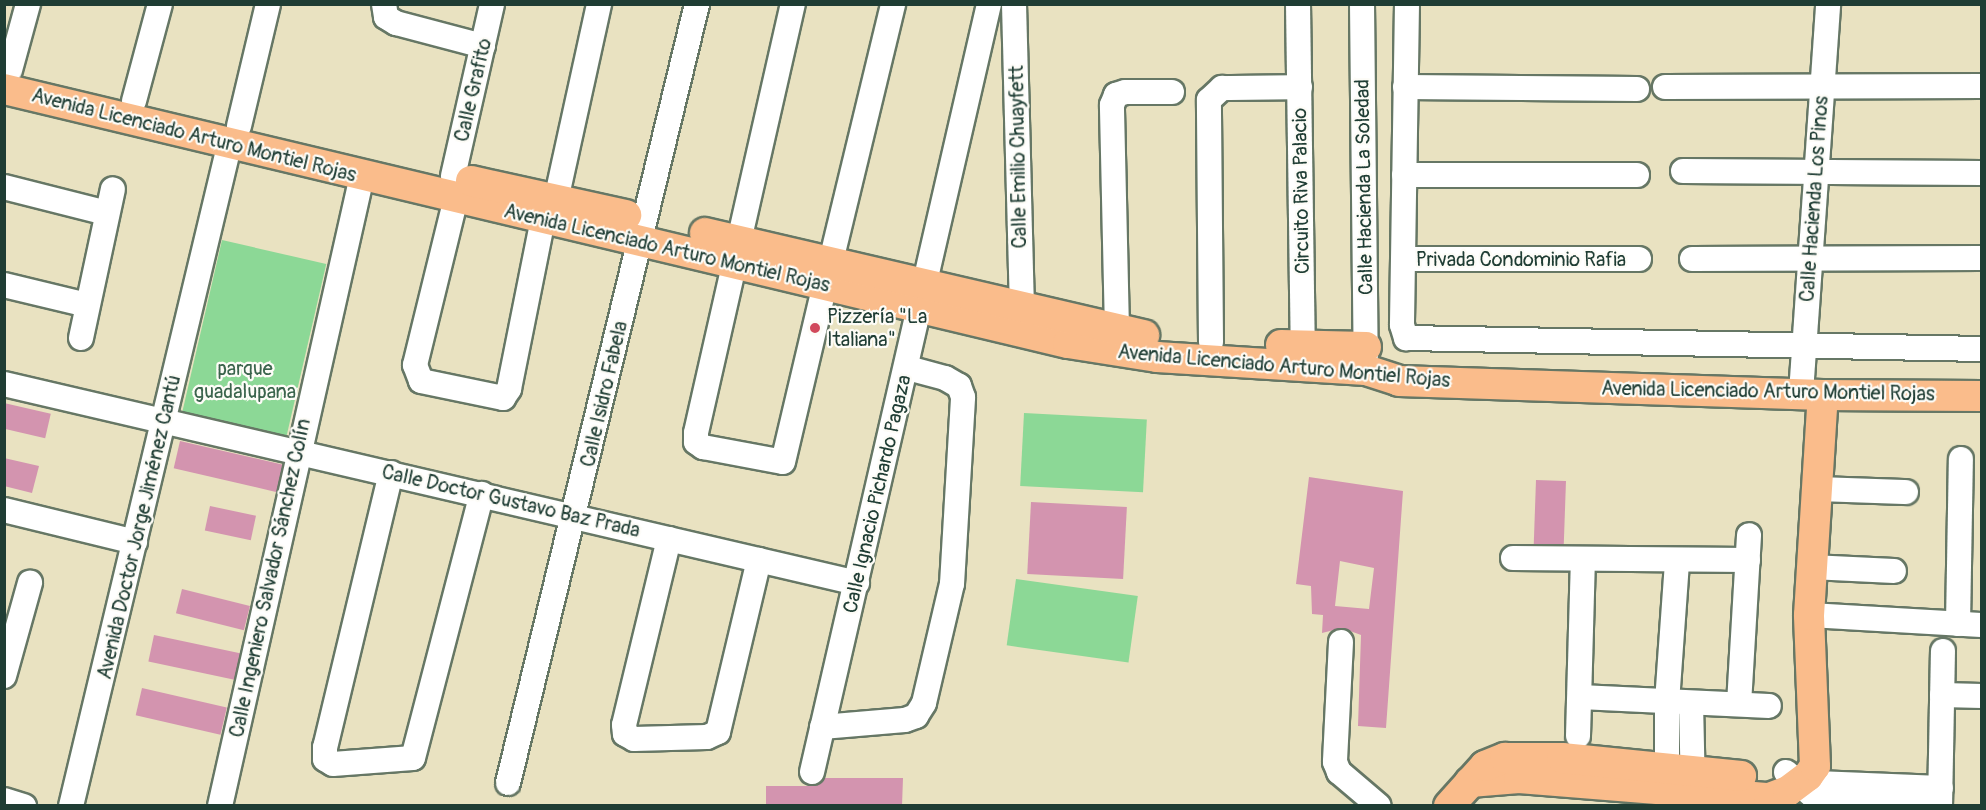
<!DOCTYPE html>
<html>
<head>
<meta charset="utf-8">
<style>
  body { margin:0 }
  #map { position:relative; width:1986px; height:810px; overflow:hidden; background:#e9e2c1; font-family:Pangolin,sans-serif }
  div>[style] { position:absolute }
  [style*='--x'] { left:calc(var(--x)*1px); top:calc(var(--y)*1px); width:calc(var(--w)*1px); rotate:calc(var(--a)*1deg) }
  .green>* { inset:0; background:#8cd896; transform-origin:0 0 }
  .building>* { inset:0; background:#d394af; transform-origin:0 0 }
  .roads { filter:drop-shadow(2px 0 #667765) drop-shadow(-2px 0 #667765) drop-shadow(0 2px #667765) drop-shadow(0 -2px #667765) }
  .minor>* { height:24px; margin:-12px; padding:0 12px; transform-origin:12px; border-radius:12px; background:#fff }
  .major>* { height:30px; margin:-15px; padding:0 15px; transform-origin:15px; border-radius:15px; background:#fabc8b }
  .dots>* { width:16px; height:16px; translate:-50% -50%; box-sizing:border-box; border:3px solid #fdfcf7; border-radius:50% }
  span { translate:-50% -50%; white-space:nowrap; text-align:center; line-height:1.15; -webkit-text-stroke:4.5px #fdfcf7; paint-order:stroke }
  .street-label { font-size:20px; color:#1f3d34 }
  .poi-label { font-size:20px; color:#1f3d34 }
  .left { translate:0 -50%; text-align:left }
  .park-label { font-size:20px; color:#3a644c }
  .frame { position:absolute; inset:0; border:6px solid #1f3d34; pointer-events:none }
</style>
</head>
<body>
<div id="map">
  <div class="green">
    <div style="left:222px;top:240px;width:107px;height:186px;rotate:13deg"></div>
    <div style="left:1024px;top:413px;width:123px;height:73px;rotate:3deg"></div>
    <div style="left:1016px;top:579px;width:123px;height:67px;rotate:8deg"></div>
  </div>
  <div class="building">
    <div style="left:4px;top:403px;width:48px;height:25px;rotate:13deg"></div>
    <div style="left:180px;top:441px;width:106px;height:28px;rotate:13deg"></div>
    <div style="clip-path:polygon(4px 458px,39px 466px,32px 493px,4px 486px)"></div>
    <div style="clip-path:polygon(evenodd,1309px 477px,1403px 491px,1386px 728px,1358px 726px,1361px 635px,1342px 628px,1322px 633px,1323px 615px,1312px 614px,1311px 586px,1296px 584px,1309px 477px,1340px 561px,1374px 568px,1369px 609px,1335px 606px,1340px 561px)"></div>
    <div style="left:1536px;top:480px;width:30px;height:64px;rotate:2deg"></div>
    <div style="left:1031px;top:502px;width:96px;height:72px;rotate:3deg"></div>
    <div style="left:210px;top:506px;width:47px;height:25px;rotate:12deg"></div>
    <div style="left:182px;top:589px;width:70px;height:25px;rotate:14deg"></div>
    <div style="left:154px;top:635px;width:88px;height:27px;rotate:12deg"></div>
    <div style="left:142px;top:688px;width:87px;height:28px;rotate:13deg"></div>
    <div style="clip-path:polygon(825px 778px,903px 778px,902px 806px,766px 806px,766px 786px,816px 786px)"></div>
  </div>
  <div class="roads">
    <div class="minor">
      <div style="--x:384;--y:4;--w:13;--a:81"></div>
      <div style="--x:386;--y:17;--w:12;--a:31"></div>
      <div style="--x:396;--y:23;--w:90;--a:14.8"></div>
      <div style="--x:1014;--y:4;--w:305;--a:88.5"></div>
      <div style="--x:1298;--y:4;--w:342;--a:89.2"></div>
      <div style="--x:1362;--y:4;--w:361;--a:89.4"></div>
      <div style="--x:1407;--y:4;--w:321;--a:90.9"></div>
      <div style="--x:1402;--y:325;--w:14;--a:73"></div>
      <div style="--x:1406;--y:338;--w:576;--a:1.09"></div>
      <div style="--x:10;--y:70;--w:68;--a:-74.7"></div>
      <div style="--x:1405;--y:87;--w:232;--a:0.5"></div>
      <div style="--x:1665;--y:87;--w:317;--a:-0.2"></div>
      <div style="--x:134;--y:101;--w:100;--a:-75"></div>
      <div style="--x:239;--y:126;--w:125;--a:-76.6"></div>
      <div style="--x:1683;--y:171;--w:299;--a:0.4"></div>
      <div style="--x:1404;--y:175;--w:233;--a:0"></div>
      <div style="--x:453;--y:176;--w:176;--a:-77.2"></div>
      <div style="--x:4;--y:187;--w:106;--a:14.2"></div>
      <div style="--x:456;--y:198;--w:172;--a:103.8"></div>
      <div style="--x:415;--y:365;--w:17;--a:69"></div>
      <div style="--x:421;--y:381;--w:84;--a:11.7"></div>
      <div style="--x:503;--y:398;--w:11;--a:-56"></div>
      <div style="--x:509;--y:389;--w:173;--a:-78.7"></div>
      <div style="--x:556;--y:200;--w:201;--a:-77.6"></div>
      <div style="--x:739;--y:241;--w:243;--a:-77.2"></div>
      <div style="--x:1404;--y:259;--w:235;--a:0"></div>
      <div style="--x:1692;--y:259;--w:290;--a:-0.2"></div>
      <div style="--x:735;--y:261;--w:176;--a:102.8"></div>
      <div style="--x:696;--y:433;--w:9;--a:90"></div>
      <div style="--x:696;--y:442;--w:9;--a:36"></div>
      <div style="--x:703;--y:447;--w:81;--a:10.6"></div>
      <div style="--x:783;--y:462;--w:182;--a:-76.7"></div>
      <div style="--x:831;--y:261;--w:264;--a:-76.4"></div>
      <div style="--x:4;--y:285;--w:85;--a:13.5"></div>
      <div style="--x:1117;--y:330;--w:225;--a:-91.3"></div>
      <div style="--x:1112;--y:105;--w:11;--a:-68"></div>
      <div style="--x:1116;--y:95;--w:9;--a:-18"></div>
      <div style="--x:1125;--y:92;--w:47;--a:0"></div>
      <div style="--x:81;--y:338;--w:152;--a:-77.9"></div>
      <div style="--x:1211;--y:342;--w:242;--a:-90.5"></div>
      <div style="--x:1209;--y:100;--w:18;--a:-43"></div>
      <div style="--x:1222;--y:88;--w:78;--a:-0.7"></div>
      <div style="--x:4;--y:384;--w:876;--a:13.13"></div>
      <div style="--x:1801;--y:393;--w:390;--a:-86"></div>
      <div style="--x:391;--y:473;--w:282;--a:103.5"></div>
      <div style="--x:325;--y:747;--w:12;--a:90"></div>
      <div style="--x:325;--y:759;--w:9;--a:32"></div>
      <div style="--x:333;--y:764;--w:80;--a:-4.3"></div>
      <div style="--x:413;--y:758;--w:273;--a:-75.4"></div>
      <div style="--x:1816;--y:489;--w:90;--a:1.9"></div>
      <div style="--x:4;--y:510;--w:135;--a:13.7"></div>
      <div style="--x:669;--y:539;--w:191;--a:103.6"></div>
      <div style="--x:624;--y:725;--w:9;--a:84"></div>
      <div style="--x:625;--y:734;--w:10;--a:29"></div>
      <div style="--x:634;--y:739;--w:73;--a:-1.6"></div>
      <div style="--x:707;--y:737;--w:12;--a:-24"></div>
      <div style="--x:718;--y:732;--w:177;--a:-76.6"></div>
      <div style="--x:1513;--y:558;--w:235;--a:0.5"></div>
      <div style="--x:1811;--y:567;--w:83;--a:2.8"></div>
      <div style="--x:1809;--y:615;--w:173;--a:3.3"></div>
      <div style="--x:1958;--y:624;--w:165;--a:-89"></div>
      <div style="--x:1341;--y:642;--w:120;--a:92.9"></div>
      <div style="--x:1335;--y:762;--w:11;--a:68"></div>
      <div style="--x:1339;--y:772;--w:52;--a:40.4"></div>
      <div style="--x:4;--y:676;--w:97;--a:-74.4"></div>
      <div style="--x:1942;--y:695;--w:40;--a:1.4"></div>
      <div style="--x:1580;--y:697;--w:189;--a:2.7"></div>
      <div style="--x:1691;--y:703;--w:86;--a:88.7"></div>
      <div style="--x:1739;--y:704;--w:169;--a:-86.6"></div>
      <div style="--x:822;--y:727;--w:83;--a:-4.8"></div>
      <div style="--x:905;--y:720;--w:12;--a:-20"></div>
      <div style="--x:916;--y:716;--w:15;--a:-58"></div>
      <div style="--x:924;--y:703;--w:122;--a:-76.8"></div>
      <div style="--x:952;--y:584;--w:187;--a:-86.6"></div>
      <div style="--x:963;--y:397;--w:12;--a:-110"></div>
      <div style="--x:959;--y:386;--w:16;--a:-150"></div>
      <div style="--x:945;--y:378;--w:39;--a:-165"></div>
      <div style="--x:1578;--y:736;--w:177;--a:-88.4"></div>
      <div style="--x:812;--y:772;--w:788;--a:-77.02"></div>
      <div style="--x:1786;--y:772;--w:40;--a:42"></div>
      <div style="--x:1816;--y:799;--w:117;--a:3.4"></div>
      <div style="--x:508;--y:783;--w:802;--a:-76.36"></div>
      <div style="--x:1816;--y:783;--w:125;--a:2.3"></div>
      <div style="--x:1667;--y:786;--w:84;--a:-90"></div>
      <div style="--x:1667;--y:702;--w:141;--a:-85.9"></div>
      <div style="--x:4;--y:800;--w:21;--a:17"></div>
      <div style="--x:71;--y:806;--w:683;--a:-76.53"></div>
      <div style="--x:220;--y:806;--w:646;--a:-77.3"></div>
      <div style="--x:1940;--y:806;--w:155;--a:-88.9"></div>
    </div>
    <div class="major">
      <div style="--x:4;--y:89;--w:1094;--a:13.43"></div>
      <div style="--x:1068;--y:343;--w:90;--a:8.9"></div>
      <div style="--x:1157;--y:357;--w:209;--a:3.6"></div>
      <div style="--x:1366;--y:370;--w:35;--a:18"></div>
      <div style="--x:1399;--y:381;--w:424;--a:1.9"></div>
      <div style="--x:1823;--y:395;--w:159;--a:0.4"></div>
      <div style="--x:471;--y:181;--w:159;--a:12.4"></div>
      <div style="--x:705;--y:233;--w:451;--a:13.1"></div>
      <div style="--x:1281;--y:345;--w:85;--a:1.3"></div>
      <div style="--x:1470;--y:782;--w:49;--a:-4.7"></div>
      <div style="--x:1519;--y:778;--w:251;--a:4.6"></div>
      <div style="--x:1769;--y:798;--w:20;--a:-20"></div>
      <div style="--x:1788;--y:791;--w:25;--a:-37"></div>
      <div style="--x:1808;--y:776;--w:12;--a:-55"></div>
      <div style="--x:1815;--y:766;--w:151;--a:-92.3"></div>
      <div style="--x:1809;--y:615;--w:220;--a:-86.4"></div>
      <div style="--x:1449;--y:806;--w:54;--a:-48"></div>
      <div style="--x:1485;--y:766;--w:22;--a:-22"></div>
      <div style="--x:1505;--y:758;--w:57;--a:0"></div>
      <div style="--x:1562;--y:758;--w:180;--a:5.7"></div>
    </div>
  </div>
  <div class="dots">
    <div style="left:815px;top:328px;background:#d1495b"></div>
  </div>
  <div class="street-label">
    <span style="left:473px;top:90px;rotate:-77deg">Calle Grafito</span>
    <span style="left:194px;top:135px;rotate:14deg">Avenida Licenciado Arturo Montiel Rojas</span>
    <span style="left:1018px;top:157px;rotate:-91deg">Calle Emilio Chuayfett</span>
    <span style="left:1364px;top:187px;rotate:-91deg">Calle Hacienda La Soledad</span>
    <span style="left:1301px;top:191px;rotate:-91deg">Circuito Riva Palacio</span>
    <span style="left:1814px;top:199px;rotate:-86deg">Calle Hacienda Los Pinos</span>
    <span style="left:667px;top:248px;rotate:13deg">Avenida Licenciado Arturo Montiel Rojas</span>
    <span style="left:1521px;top:259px">Privada Condominio Rafia</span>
    <span style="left:1284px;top:366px;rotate:5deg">Avenida Licenciado Arturo Montiel Rojas</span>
    <span style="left:1768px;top:391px;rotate:1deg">Avenida Licenciado Arturo Montiel Rojas</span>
    <span style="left:604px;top:394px;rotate:-77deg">Calle Isidro Fabela</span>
    <span style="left:877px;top:494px;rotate:-77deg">Calle Ignacio Pichardo Pagaza</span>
    <span style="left:511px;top:501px;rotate:13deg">Calle Doctor Gustavo Baz Prada</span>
    <span style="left:139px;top:527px;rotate:-77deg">Avenida Doctor Jorge Jiménez Cantú</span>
    <span style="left:270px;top:578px;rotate:-78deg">Calle Ingeniero Salvador Sánchez Colín</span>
  </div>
  <div class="poi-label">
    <span class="left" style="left:827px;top:328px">Pizzería "La<br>Italiana"</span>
  </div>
  <div class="park-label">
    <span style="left:245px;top:380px">parque<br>guadalupana</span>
  </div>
  <div class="frame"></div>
</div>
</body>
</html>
